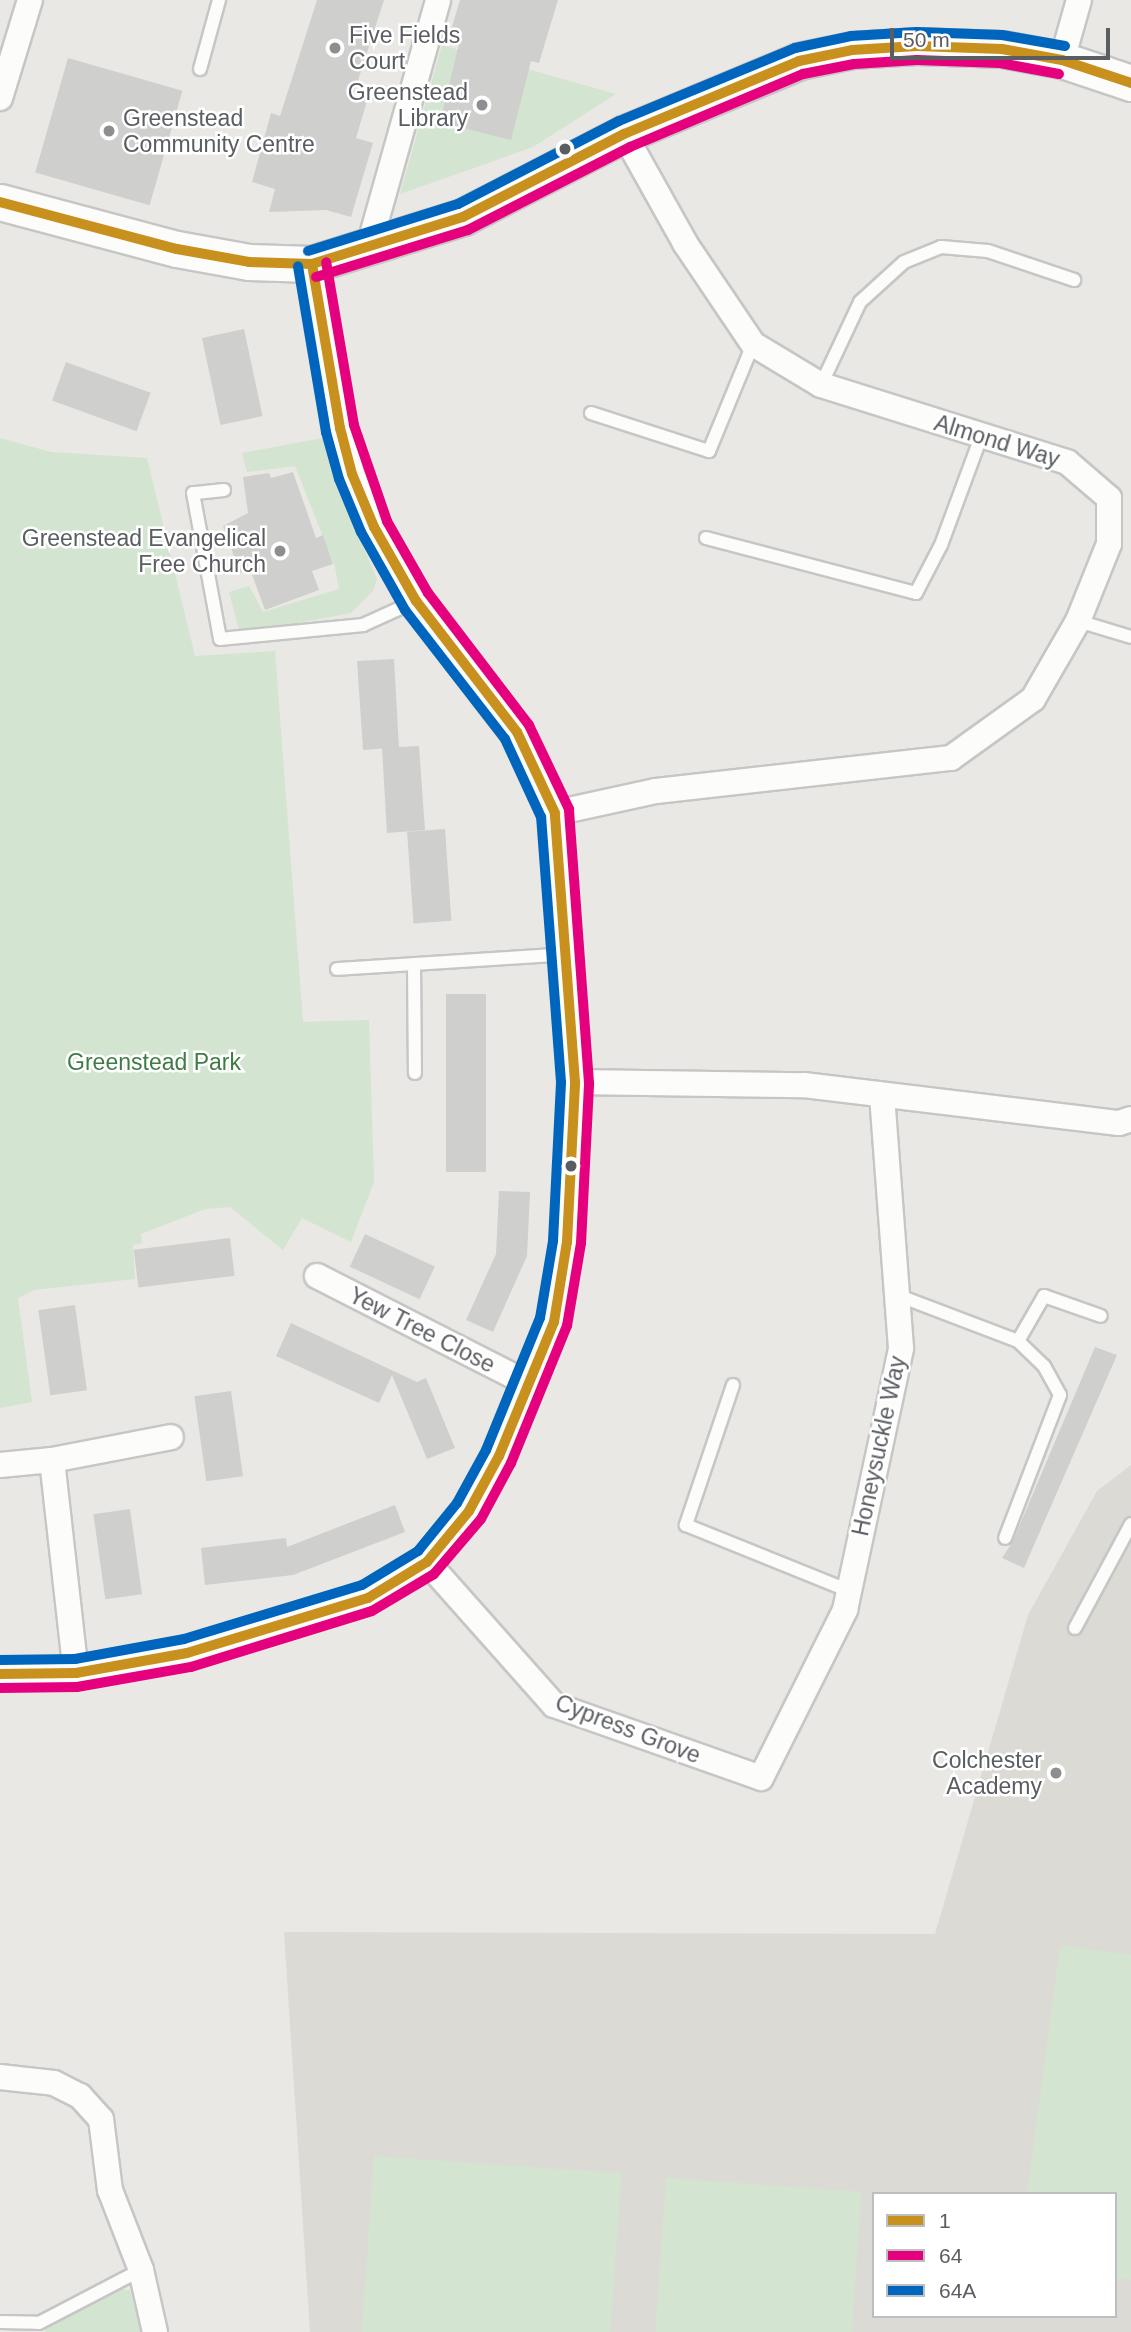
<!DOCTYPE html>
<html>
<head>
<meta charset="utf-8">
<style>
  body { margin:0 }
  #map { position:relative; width:1131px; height:2332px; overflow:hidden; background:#e9e8e4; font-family:Arial,sans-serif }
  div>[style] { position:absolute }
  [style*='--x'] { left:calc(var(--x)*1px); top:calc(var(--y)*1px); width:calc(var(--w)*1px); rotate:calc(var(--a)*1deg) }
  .education>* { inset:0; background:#dcdad4 }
  .green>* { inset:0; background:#d3e4d1; transform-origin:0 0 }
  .building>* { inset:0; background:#cfcfcd; transform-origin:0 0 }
  .roads { filter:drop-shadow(2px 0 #c6c6c6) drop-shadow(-2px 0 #c6c6c6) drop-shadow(0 2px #c6c6c6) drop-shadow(0 -2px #c6c6c6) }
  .lane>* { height:12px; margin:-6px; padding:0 6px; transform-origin:6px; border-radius:6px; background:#fcfcfb }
  .street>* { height:24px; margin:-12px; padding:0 12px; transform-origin:12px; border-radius:12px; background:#fcfcfb }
  .secondary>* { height:35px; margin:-17.5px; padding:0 17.5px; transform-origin:17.5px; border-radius:17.5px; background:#fcfcfb }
  .bus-1>* { height:10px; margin:-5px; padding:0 5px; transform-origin:5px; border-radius:5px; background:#c8901d }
  .bus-2>* { height:10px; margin:-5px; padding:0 5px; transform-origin:5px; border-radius:5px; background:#e5007d }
  .bus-3>* { height:10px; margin:-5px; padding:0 5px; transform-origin:5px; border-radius:5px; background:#0065bd }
  .dots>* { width:19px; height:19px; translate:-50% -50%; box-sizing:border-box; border:4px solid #fff; border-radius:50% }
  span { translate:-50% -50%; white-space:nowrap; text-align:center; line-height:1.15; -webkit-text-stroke:5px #fff; paint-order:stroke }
  .poi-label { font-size:23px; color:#5a5d61 }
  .left { translate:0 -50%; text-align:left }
  .right { translate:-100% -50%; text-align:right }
  .street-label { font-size:23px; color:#5a5d61 }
  .park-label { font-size:23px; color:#3e7c43 }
  .legend { position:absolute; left:872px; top:2192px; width:245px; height:126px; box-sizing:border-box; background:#fff; border:2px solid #bdbec0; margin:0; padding:9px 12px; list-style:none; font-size:21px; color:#5a5d61 }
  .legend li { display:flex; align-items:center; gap:14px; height:35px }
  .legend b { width:35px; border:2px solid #bdbec0 }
  .scale { position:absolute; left:890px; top:28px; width:220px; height:32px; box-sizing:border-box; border:4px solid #5a5d61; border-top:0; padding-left:9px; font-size:21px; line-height:24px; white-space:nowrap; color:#5a5d61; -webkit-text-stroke:5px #fff; paint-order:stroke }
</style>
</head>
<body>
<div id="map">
  <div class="education">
    <div style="clip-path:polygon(evenodd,1131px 1465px,1131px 2332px,310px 2332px,284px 1932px,935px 1934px,1028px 1615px,1097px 1491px,1131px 1465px,874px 2194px,1115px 2194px,1115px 2316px,874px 2316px,874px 2194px)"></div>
  </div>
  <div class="green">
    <div style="clip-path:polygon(442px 45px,616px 94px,533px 147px,400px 194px)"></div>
    <div style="clip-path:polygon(0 438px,51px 452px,147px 458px,195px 656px,275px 651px,303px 1022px,369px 1020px,374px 1182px,351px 1242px,302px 1218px,283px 1250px,230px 1207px,205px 1209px,141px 1234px,142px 1243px,133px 1245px,135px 1279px,34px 1290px,18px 1298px,32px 1402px,0 1408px)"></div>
    <div style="clip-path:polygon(323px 438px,331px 471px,377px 579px,373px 591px,351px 613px,240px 634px,229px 592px,249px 586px,263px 612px,339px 589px,335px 567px,295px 466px,247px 472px,242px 453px)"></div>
    <div style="clip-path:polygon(1060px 1945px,1131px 1955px,1131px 2280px,1115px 2278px,1115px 2194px,1027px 2194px)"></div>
    <div style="left:374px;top:2156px;width:248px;height:176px;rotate:4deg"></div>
    <div style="left:666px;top:2178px;width:196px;height:155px;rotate:4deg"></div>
    <div style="clip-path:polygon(118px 2289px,130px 2290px,141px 2332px,45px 2332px,45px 2327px)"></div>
  </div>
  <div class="building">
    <div style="clip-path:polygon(317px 0,384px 0,353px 96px,367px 101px,356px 138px,373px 143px,351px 217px,326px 210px,269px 212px,275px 189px,252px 182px,271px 113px,280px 116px)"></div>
    <div style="clip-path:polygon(460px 0,558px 0,539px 63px,531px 61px,511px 140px,440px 122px,460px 40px,449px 37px)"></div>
    <div style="left:68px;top:58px;width:119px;height:119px;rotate:16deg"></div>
    <div style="left:244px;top:329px;width:89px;height:43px;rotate:78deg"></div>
    <div style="left:66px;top:362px;width:90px;height:41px;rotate:20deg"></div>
    <div style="clip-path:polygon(293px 472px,316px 538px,323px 535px,333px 564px,312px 571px,319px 590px,265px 610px,250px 569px,240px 573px,223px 526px,248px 513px,243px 477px,269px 473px,271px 478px)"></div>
    <div style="clip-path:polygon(394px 659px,399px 747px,419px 746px,425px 830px,387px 833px,382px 748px,388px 748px,363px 750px,357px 661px)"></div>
    <div style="left:445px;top:829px;width:92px;height:38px;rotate:86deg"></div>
    <div style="left:446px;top:994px;width:40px;height:178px"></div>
    <div style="clip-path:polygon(499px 1191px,530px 1192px,527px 1256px,493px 1332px,466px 1320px,496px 1254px)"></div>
    <div style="left:365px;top:1234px;width:77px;height:36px;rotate:25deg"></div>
    <div style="left:230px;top:1238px;width:38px;height:97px;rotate:83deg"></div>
    <div style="left:75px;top:1305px;width:86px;height:37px;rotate:82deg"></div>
    <div style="clip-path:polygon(291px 1323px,417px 1382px,426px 1378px,455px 1448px,427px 1459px,392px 1375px,379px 1403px,276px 1356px)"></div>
    <div style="clip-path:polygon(1095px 1347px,1117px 1355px,1024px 1568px,1002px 1558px,1013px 1541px)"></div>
    <div style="left:231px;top:1391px;width:86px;height:37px;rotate:82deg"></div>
    <div style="clip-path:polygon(395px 1505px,405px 1532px,293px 1575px,205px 1585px,201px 1548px,286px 1538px,287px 1547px)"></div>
    <div style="left:130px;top:1509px;width:86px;height:37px;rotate:82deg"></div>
  </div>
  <div class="roads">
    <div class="lane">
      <div style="--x:200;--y:69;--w:72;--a:-74.6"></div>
      <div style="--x:821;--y:385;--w:92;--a:-64.8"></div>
      <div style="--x:860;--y:302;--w:59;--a:-42.3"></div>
      <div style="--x:904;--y:262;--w:40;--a:-22"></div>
      <div style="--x:941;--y:247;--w:47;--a:4.9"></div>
      <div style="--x:988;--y:251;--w:91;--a:18.6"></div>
      <div style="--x:591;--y:413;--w:124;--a:17.9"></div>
      <div style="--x:709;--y:451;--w:116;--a:-67.6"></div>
      <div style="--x:224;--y:490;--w:31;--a:174"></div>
      <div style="--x:193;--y:493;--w:148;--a:79.5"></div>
      <div style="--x:220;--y:639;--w:144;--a:-5.6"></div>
      <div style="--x:363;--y:625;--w:58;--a:-24.4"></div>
      <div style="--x:706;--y:538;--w:217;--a:14.7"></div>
      <div style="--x:916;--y:593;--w:54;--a:-62.5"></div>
      <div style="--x:941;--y:545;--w:115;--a:-69.7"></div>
      <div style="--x:1078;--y:621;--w:55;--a:16.8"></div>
      <div style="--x:414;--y:964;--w:109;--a:89.5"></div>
      <div style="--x:337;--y:969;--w:231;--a:-3.7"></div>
      <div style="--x:897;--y:1295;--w:129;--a:20.8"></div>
      <div style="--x:1018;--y:1341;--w:36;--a:44"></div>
      <div style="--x:1044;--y:1366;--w:33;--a:61"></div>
      <div style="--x:1060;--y:1395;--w:153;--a:111"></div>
      <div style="--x:1018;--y:1341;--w:52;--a:-60"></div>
      <div style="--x:1044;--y:1296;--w:60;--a:19.3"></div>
      <div style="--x:733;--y:1385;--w:148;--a:108.6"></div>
      <div style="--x:686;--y:1525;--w:176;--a:22"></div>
      <div style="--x:1075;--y:1628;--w:118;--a:-61.7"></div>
      <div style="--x:0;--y:2322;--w:39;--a:1"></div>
      <div style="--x:39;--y:2323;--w:115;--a:-27.5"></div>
    </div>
    <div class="street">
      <div style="--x:1062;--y:60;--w:62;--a:-74.2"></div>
      <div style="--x:0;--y:98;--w:102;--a:-73"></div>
      <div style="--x:369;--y:246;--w:255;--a:-74.3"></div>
      <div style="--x:555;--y:813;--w:103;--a:-12.3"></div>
      <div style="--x:656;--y:791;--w:297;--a:-6.4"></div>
      <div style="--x:951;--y:758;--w:101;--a:-35.7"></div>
      <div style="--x:1033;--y:699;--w:90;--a:-60"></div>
      <div style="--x:1078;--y:621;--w:83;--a:-68.1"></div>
      <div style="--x:1109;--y:544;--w:46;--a:-90"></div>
      <div style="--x:1109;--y:498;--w:55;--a:-139.4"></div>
      <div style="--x:1067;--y:462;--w:258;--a:-162.6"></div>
      <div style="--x:821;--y:385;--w:79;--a:-148.9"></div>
      <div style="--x:753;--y:344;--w:122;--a:-124"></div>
      <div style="--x:685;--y:243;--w:125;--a:-119.2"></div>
      <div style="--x:575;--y:1082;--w:229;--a:0.8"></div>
      <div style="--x:804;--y:1085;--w:317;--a:6.9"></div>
      <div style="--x:1119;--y:1123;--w:13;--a:-18"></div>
      <div style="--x:317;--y:1276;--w:236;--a:27"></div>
      <div style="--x:52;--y:1460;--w:214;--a:83.6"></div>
      <div style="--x:0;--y:1465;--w:52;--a:-5.5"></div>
      <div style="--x:52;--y:1460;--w:121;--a:-10.9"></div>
      <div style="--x:427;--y:1562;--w:191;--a:48.4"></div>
      <div style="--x:554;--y:1705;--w:219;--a:19.4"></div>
      <div style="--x:761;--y:1778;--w:188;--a:-63.4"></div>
      <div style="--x:845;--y:1610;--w:268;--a:-77.9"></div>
      <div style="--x:901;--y:1348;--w:254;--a:-94.3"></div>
      <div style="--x:0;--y:1674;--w:76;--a:-0.8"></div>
      <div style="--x:76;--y:1673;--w:113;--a:-10.2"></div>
      <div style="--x:187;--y:1653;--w:85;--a:-15"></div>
      <div style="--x:269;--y:1631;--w:104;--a:-18.4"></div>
      <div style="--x:368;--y:1598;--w:69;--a:-31.4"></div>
      <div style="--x:427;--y:1562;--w:66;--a:-50.5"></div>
      <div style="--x:469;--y:1511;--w:63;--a:-61.4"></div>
      <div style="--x:499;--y:1456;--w:145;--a:-67.7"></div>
      <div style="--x:554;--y:1322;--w:81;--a:-80.8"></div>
      <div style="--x:567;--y:1242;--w:160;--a:-87.1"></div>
      <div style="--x:575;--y:1082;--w:270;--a:-94.3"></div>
      <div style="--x:555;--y:813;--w:89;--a:-115.1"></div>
      <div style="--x:517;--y:732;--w:165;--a:-127.6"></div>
      <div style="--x:416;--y:601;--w:85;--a:-119.6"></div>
      <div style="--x:374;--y:527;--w:57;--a:-112.5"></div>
      <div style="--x:352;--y:474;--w:48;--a:-104.6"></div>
      <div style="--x:340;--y:428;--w:166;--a:-99.7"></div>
      <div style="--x:0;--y:2077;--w:54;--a:6.3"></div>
      <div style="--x:54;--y:2083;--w:29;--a:27"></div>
      <div style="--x:80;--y:2096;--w:31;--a:48"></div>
      <div style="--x:101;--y:2119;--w:72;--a:82.8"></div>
      <div style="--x:110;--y:2190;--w:86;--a:68.8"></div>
      <div style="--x:141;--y:2270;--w:64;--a:77.3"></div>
    </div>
    <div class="secondary">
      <div style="--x:0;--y:202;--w:183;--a:14.9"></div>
      <div style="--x:177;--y:249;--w:73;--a:10.2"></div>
      <div style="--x:249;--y:262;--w:63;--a:1.8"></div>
      <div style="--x:312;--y:264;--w:158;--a:-17.3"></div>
      <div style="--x:463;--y:217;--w:181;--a:-27.3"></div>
      <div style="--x:624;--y:134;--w:190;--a:-22.6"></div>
      <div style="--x:799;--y:61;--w:54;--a:-11.7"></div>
      <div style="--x:852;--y:50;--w:65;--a:-3.5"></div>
      <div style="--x:917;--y:46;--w:85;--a:2"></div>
      <div style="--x:1002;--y:49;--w:61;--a:10.4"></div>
      <div style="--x:1062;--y:60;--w:73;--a:18.4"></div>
    </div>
  </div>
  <div class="bus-1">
    <div style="--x:0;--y:202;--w:183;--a:14.9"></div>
    <div style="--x:177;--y:249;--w:73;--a:10.2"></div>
    <div style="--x:249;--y:262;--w:63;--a:1.8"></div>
    <div style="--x:312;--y:264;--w:158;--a:-17.3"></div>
    <div style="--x:463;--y:217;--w:181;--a:-27.3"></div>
    <div style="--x:624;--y:134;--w:190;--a:-22.6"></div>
    <div style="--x:799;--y:61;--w:54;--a:-11.7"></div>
    <div style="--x:852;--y:50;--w:65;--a:-3.5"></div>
    <div style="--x:917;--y:46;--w:85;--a:2"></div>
    <div style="--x:1002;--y:49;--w:61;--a:10.4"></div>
    <div style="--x:1062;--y:60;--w:73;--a:18.4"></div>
    <div style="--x:0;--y:1674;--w:76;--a:-0.8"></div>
    <div style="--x:76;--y:1673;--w:113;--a:-10.2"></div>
    <div style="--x:187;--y:1653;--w:189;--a:-16.9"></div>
    <div style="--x:368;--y:1598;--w:69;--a:-31.4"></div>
    <div style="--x:427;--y:1562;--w:66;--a:-50.5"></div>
    <div style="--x:469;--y:1511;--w:63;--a:-61.4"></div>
    <div style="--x:499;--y:1456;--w:145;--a:-67.7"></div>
    <div style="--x:554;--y:1322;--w:81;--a:-80.8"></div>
    <div style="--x:567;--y:1242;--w:160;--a:-87.1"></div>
    <div style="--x:575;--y:1082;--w:270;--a:-94.3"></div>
    <div style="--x:555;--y:813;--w:89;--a:-115.1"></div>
    <div style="--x:517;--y:732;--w:165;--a:-127.6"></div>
    <div style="--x:416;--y:601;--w:85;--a:-119.6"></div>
    <div style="--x:374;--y:527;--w:57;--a:-112.5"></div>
    <div style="--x:352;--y:474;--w:48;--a:-104.6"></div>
    <div style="--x:340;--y:428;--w:166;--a:-99.7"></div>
  </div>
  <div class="bus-2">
    <div style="--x:316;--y:277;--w:159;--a:-17.2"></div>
    <div style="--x:468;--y:230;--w:182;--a:-27.1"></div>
    <div style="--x:630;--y:147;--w:188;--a:-22.9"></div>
    <div style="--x:803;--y:74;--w:52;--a:-11.1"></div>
    <div style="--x:854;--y:64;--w:63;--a:-3.6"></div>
    <div style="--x:917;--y:60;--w:83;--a:2.1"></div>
    <div style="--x:1000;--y:63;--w:60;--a:10.6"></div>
    <div style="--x:0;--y:1688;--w:77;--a:-0.7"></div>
    <div style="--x:77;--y:1687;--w:116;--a:-10"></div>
    <div style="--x:191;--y:1667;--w:189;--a:-17.2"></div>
    <div style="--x:372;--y:1611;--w:72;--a:-30.8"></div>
    <div style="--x:434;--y:1574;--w:72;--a:-49.5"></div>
    <div style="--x:481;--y:1519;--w:64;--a:-61.8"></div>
    <div style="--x:511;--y:1463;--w:148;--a:-67.8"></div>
    <div style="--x:567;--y:1326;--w:84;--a:-80.4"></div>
    <div style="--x:581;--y:1243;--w:160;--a:-87.1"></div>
    <div style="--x:589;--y:1083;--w:275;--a:-94.2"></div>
    <div style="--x:569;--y:809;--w:93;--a:-115.5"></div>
    <div style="--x:529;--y:725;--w:166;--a:-127.4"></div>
    <div style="--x:428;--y:593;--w:83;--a:-119.7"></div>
    <div style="--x:387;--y:521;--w:102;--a:-109"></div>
    <div style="--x:354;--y:425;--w:165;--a:-99.7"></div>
  </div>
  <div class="bus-3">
    <div style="--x:308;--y:251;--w:157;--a:-17.4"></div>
    <div style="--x:458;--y:204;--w:181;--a:-27.3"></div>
    <div style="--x:619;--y:121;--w:191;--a:-22.5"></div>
    <div style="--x:795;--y:48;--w:57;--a:-12.1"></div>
    <div style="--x:851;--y:36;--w:66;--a:-3.5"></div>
    <div style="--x:917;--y:32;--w:85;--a:2"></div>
    <div style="--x:1002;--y:35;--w:64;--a:9.9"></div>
    <div style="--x:0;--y:1660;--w:75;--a:-0.8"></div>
    <div style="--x:75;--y:1659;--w:111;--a:-10.4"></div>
    <div style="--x:184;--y:1639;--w:186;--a:-16.9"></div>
    <div style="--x:362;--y:1585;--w:66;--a:-31.3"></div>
    <div style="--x:418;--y:1551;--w:62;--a:-50.9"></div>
    <div style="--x:457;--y:1503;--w:60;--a:-61.3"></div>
    <div style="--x:486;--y:1450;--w:143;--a:-67.8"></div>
    <div style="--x:540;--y:1318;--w:78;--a:-80.4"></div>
    <div style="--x:553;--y:1241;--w:159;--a:-87.1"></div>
    <div style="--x:561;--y:1082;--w:266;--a:-94.3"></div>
    <div style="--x:541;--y:817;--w:86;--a:-114.8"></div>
    <div style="--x:505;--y:739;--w:163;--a:-127.8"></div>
    <div style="--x:405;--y:610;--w:90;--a:-119.4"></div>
    <div style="--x:361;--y:532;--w:57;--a:-112.5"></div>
    <div style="--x:339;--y:479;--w:49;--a:-105.5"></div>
    <div style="--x:326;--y:432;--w:168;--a:-99.6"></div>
  </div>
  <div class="dots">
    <div style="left:335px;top:48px;background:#8c8e8f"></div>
    <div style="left:482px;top:105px;background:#8c8e8f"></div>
    <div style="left:109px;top:131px;background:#8c8e8f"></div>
    <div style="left:565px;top:149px;background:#5a5d61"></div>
    <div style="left:280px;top:551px;background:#8c8e8f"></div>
    <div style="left:571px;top:1166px;background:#5a5d61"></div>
    <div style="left:1056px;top:1773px;background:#8c8e8f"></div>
  </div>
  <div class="poi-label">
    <span class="left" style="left:349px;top:48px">Five Fields<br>Court</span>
    <span class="right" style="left:468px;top:105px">Greenstead<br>Library</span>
    <span class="left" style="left:123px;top:131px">Greenstead<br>Community Centre</span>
    <span class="right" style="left:266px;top:551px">Greenstead Evangelical<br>Free Church</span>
    <span class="right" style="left:1042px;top:1773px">Colchester<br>Academy</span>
  </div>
  <div class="street-label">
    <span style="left:997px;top:441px;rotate:17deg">Almond Way</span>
    <span style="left:422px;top:1330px;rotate:27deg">Yew Tree Close</span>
    <span style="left:879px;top:1446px;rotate:-78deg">Honeysuckle Way</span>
    <span style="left:628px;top:1729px;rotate:21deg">Cypress Grove</span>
  </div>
  <div class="park-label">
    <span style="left:154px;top:1062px">Greenstead Park</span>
  </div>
  <ul class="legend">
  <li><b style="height:9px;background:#c8901d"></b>1</li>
  <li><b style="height:9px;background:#e5007d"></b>64</li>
  <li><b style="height:9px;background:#0065bd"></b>64A</li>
  </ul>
  <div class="scale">50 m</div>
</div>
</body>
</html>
